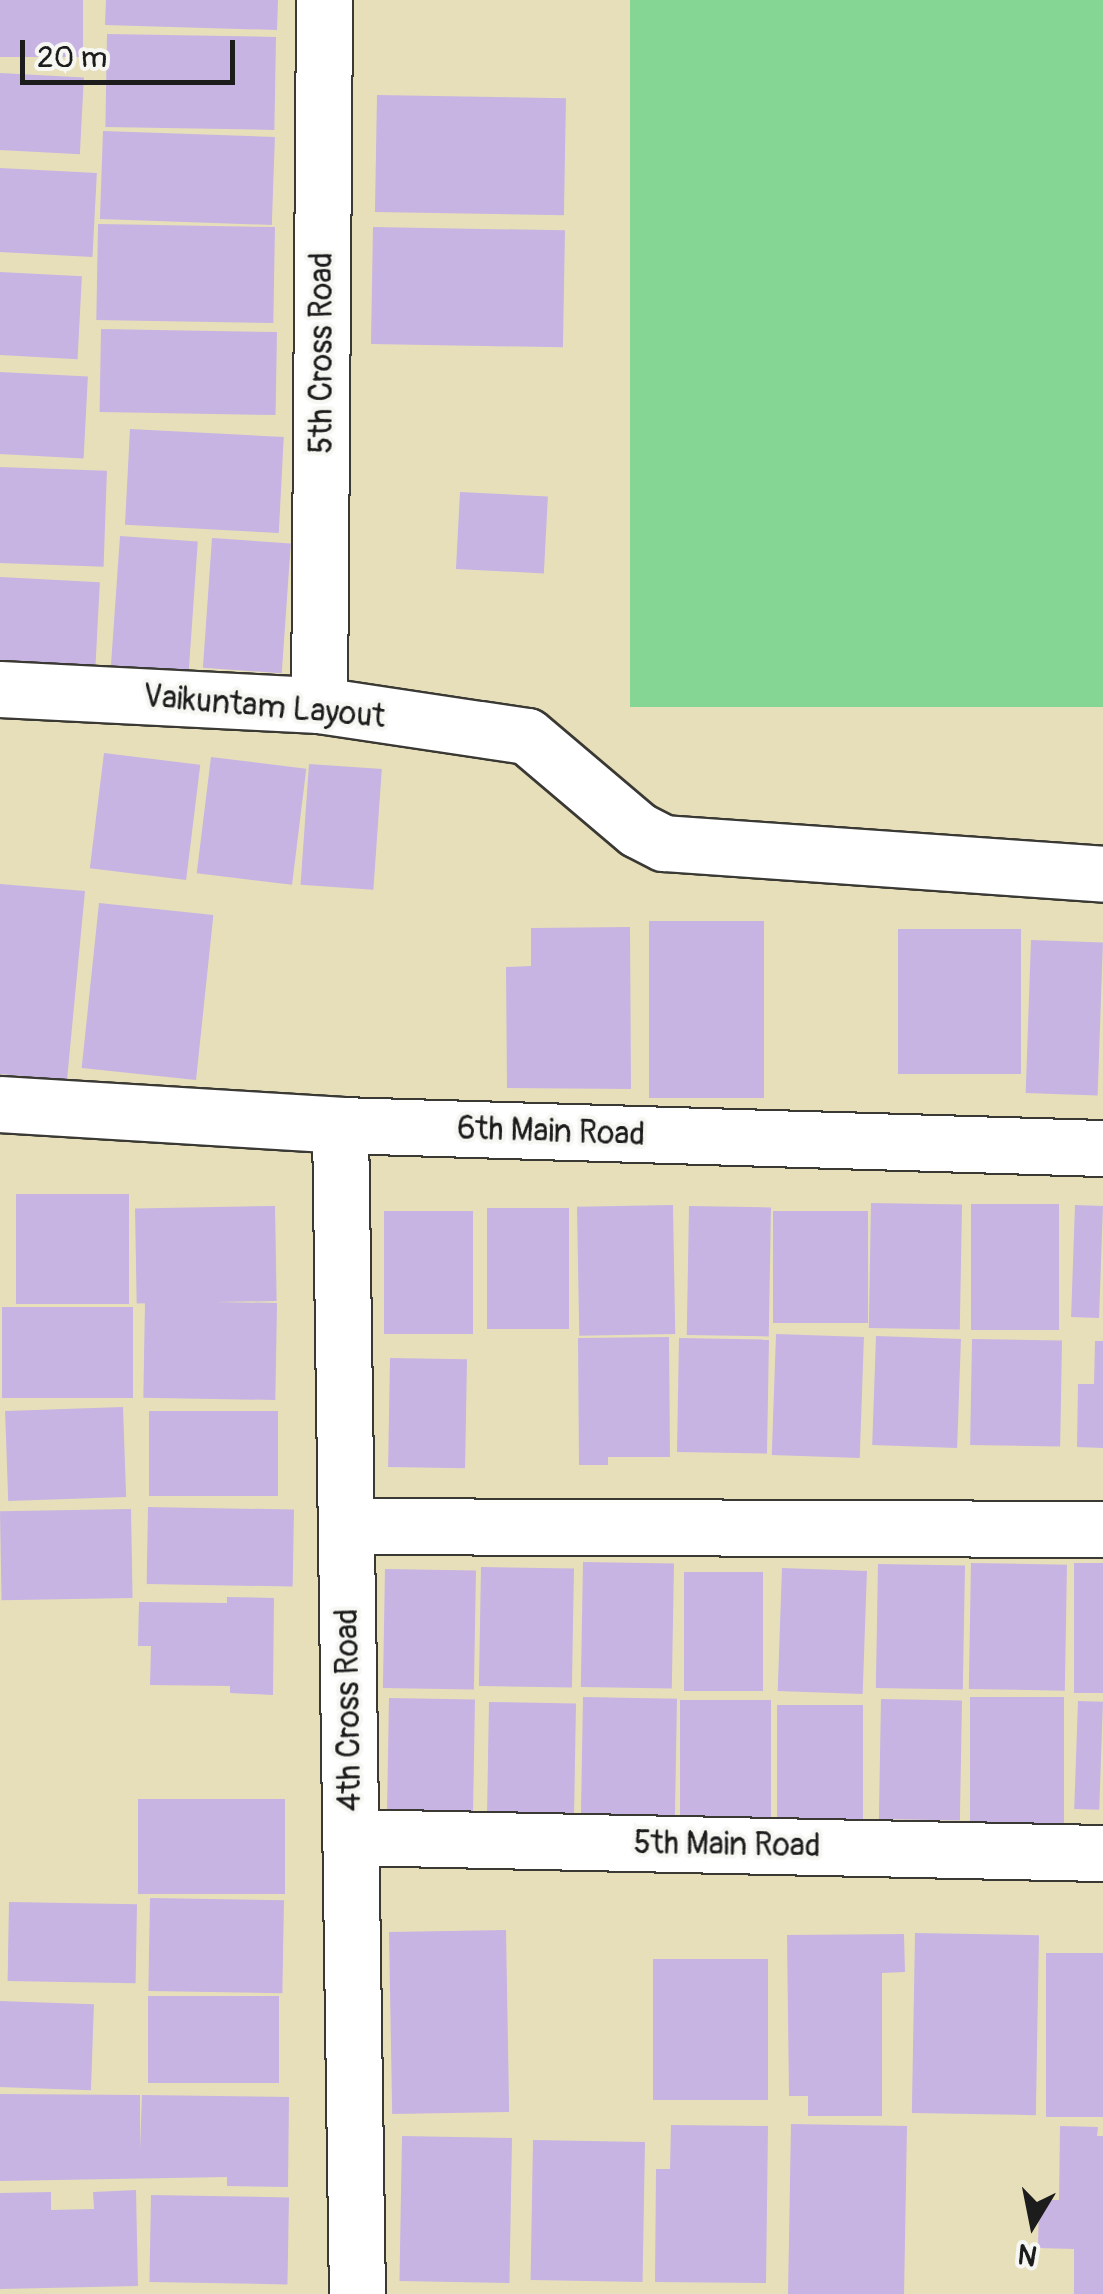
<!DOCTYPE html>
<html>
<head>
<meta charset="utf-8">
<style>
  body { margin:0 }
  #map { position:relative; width:1103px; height:2294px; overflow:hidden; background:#e7dfba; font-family:Pangolin,sans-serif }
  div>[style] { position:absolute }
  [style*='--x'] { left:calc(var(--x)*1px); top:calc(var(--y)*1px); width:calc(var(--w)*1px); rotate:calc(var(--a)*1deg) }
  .green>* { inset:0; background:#85d595; transform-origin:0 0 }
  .building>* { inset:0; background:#c7b4e3; transform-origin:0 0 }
  .roads { filter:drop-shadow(2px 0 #3a3934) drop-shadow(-2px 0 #3a3934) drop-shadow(0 2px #3a3934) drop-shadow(0 -2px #3a3934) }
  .minor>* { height:55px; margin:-27.5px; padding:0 27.5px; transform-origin:27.5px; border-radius:27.5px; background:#fff }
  span { translate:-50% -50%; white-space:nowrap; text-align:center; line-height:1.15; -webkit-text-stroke:8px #f6f6f2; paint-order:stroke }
  .street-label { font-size:32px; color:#1c1c1c }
  .north { position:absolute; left:983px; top:2174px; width:100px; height:100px; -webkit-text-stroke:8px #f6f6f2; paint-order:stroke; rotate:190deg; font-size:28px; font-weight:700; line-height:40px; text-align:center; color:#1c1c1c }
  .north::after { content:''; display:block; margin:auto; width:35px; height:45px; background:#1c1c1c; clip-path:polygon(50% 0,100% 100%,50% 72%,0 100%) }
  .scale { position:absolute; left:20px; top:40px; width:215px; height:45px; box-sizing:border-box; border:5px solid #1c1c1c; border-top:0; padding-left:12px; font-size:30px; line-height:35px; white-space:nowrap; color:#1c1c1c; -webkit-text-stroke:8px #f6f6f2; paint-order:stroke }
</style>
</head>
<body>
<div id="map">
  <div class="green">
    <div style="left:630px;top:0;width:473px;height:707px"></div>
  </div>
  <div class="building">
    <div style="left:0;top:0;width:83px;height:57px"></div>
    <div style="clip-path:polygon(106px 0,278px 0,277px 30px,105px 25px)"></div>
    <div style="left:107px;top:34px;width:169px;height:93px;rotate:1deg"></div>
    <div style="left:0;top:73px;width:84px;height:77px;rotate:3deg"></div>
    <div style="left:377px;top:95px;width:189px;height:117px;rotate:1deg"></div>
    <div style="left:103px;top:131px;width:172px;height:88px;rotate:2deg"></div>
    <div style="left:0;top:168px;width:97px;height:84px;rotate:3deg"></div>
    <div style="left:98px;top:224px;width:177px;height:96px;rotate:1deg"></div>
    <div style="left:373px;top:227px;width:192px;height:117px;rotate:1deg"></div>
    <div style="left:0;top:272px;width:82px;height:83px;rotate:3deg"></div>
    <div style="left:101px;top:329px;width:176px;height:83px;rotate:1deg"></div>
    <div style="left:0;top:372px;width:88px;height:82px;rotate:3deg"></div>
    <div style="left:130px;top:429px;width:154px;height:96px;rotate:3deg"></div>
    <div style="left:0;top:467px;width:107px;height:96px;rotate:2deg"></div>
    <div style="left:460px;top:492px;width:88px;height:77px;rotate:3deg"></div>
    <div style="left:120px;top:536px;width:78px;height:130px;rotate:4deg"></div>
    <div style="left:212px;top:538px;width:79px;height:130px;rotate:4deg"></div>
    <div style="left:0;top:577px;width:100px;height:83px;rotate:3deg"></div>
    <div style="left:104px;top:753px;width:97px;height:116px;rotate:7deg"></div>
    <div style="left:211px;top:757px;width:96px;height:117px;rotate:7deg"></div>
    <div style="left:309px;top:764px;width:73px;height:121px;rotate:4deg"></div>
    <div style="clip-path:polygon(0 884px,85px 891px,67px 1080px,0 1074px)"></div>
    <div style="left:99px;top:903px;width:115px;height:166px;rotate:6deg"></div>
    <div style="left:649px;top:921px;width:115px;height:177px"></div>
    <div style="clip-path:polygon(630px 927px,631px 1089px,507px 1088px,506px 967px,531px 966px,531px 928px)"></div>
    <div style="left:898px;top:929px;width:123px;height:145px"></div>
    <div style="left:1031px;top:940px;width:72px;height:153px;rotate:2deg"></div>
    <div style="left:16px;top:1194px;width:113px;height:110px"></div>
    <div style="left:871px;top:1203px;width:91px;height:125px;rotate:1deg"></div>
    <div style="left:971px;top:1204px;width:88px;height:126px"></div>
    <div style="left:673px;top:1205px;width:129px;height:96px;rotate:89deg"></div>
    <div style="left:1075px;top:1205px;width:28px;height:112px;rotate:2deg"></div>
    <div style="left:275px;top:1206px;width:95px;height:140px;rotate:89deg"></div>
    <div style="left:689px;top:1206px;width:82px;height:129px;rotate:1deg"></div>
    <div style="left:487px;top:1208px;width:82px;height:121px"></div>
    <div style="left:384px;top:1211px;width:89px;height:123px"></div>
    <div style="left:773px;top:1211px;width:95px;height:112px"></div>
    <div style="left:277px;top:1303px;width:97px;height:132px;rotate:91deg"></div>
    <div style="left:2px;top:1307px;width:131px;height:91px"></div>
    <div style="left:776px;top:1334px;width:88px;height:121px;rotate:2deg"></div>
    <div style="left:876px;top:1336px;width:85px;height:109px;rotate:2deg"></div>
    <div style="clip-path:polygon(669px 1337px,670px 1457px,608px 1457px,608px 1465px,579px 1465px,578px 1338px)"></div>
    <div style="left:679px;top:1338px;width:90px;height:114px;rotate:1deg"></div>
    <div style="left:972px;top:1339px;width:90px;height:106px;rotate:1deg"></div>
    <div style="clip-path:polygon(1095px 1341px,1103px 1341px,1103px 1448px,1077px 1447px,1078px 1384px,1094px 1384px)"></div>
    <div style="left:390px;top:1358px;width:77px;height:109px;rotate:1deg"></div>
    <div style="left:123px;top:1407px;width:90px;height:118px;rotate:88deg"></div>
    <div style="left:149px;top:1411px;width:129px;height:85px"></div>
    <div style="left:148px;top:1507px;width:146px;height:77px;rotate:1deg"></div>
    <div style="left:131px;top:1509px;width:89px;height:131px;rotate:89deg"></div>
    <div style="left:583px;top:1562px;width:91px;height:125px;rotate:1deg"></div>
    <div style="left:971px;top:1563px;width:96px;height:126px;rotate:1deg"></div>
    <div style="left:1074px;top:1563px;width:29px;height:130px"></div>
    <div style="left:878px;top:1564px;width:87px;height:124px;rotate:1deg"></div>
    <div style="left:481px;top:1567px;width:93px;height:119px;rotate:1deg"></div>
    <div style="left:782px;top:1568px;width:85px;height:123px;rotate:2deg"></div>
    <div style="left:385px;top:1569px;width:91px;height:119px;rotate:1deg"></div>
    <div style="left:763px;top:1572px;width:119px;height:79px;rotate:90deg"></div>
    <div style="clip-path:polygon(227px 1597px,274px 1598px,273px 1695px,230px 1693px,230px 1686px,150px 1685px,151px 1646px,138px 1646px,139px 1602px,227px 1603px)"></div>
    <div style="left:583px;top:1697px;width:94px;height:131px;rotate:1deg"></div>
    <div style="left:1064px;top:1697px;width:129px;height:94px;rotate:90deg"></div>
    <div style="left:389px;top:1698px;width:86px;height:123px;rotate:1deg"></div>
    <div style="left:881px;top:1699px;width:81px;height:120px;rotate:1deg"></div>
    <div style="left:680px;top:1700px;width:91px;height:122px"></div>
    <div style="left:1078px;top:1701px;width:25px;height:108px;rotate:2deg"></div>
    <div style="left:489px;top:1702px;width:87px;height:123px;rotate:1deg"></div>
    <div style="left:863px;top:1705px;width:124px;height:86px;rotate:90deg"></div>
    <div style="left:138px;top:1799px;width:147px;height:95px"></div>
    <div style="left:150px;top:1898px;width:134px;height:93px;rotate:1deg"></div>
    <div style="left:9px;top:1902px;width:128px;height:79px;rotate:1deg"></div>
    <div style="left:506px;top:1930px;width:182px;height:117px;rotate:89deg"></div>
    <div style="left:915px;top:1933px;width:124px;height:180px;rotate:1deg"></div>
    <div style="clip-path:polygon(904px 1934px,905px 1972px,882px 1973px,882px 2116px,808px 2116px,808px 2096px,789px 2096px,787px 1935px)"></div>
    <div style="left:1046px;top:1953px;width:57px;height:164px"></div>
    <div style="left:653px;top:1959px;width:115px;height:141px"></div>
    <div style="left:148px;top:1996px;width:131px;height:87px"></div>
    <div style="left:0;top:2001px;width:94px;height:86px;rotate:2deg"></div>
    <div style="clip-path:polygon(0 2094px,140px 2095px,140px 2150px,142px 2095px,289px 2097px,288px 2187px,227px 2186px,227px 2177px,0 2181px)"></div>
    <div style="left:791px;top:2124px;width:116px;height:170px;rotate:1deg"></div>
    <div style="clip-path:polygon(671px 2125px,768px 2126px,766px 2283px,655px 2282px,656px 2169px,670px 2169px)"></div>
    <div style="clip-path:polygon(1060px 2126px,1098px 2127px,1097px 2136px,1103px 2136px,1103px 2294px,1074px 2294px,1074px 2249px,1038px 2248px,1039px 2200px,1059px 2200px)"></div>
    <div style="left:402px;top:2136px;width:110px;height:145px;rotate:1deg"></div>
    <div style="left:533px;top:2140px;width:112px;height:140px;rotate:1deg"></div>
    <div style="clip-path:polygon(136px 2190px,138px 2286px,0 2289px,0 2193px,51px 2192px,51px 2210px,94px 2209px,93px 2192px)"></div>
    <div style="left:151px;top:2195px;width:138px;height:87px;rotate:1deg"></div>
  </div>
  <div class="roads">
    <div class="minor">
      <div style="--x:0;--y:689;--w:319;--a:2.9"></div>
      <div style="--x:319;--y:705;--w:210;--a:8.5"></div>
      <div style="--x:527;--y:736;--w:145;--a:40.3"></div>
      <div style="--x:638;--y:830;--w:29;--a:27"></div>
      <div style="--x:664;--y:843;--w:440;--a:4"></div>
      <div style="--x:319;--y:705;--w:705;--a:-89.59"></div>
      <div style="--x:0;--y:1104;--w:341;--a:3.5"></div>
      <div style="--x:340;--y:1125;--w:763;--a:1.73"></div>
      <div style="--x:340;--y:1125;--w:1169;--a:89.17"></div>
      <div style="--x:346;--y:1526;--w:757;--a:0.23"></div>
      <div style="--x:350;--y:1837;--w:753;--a:1.22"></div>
    </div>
  </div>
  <div class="street-label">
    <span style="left:322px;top:353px;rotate:-90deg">5th Cross Road</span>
    <span style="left:264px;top:707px;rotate:5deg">Vaikuntam Layout</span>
    <span style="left:551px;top:1132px;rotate:2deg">6th Main Road</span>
    <span style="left:349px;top:1710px;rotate:-91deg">4th Cross Road</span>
    <span style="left:727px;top:1845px;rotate:1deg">5th Main Road</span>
  </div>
  <div class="north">N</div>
  <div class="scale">20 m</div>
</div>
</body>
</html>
